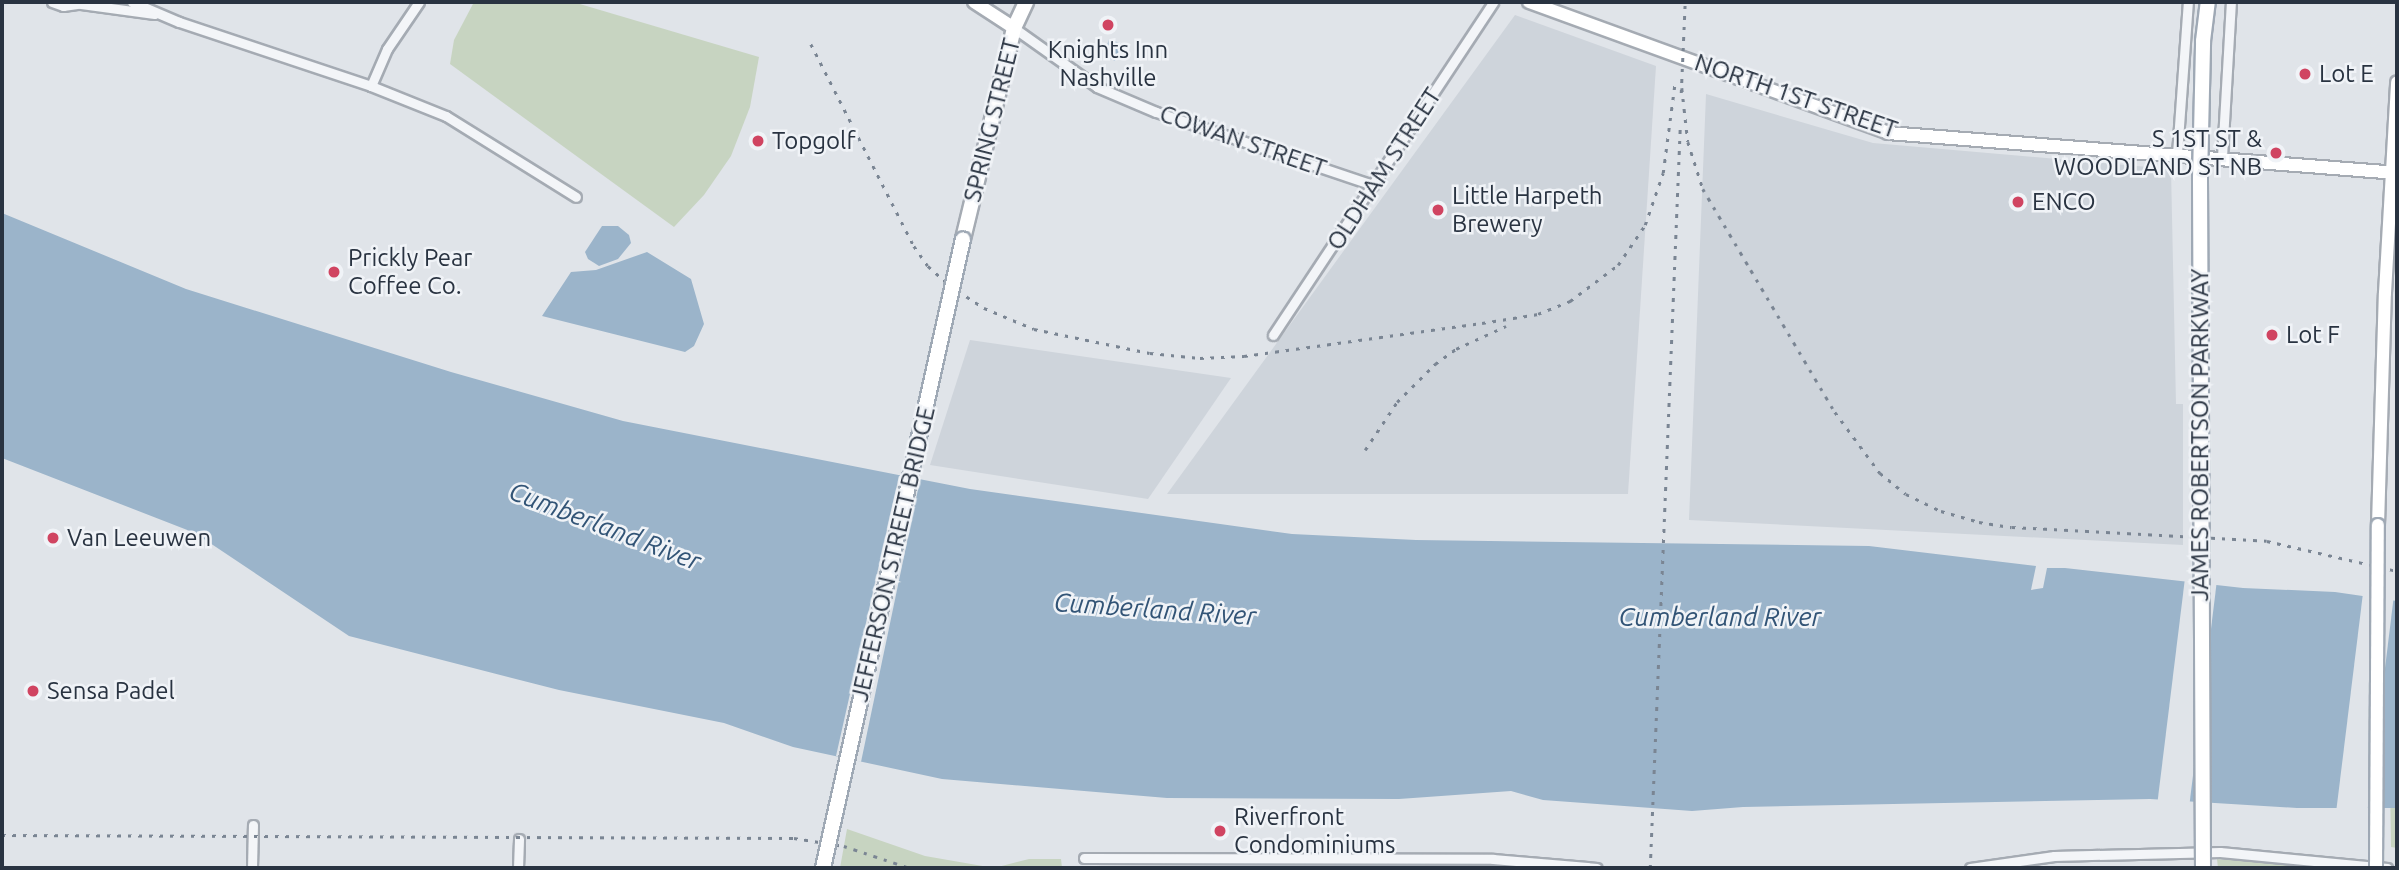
<!DOCTYPE html>
<html>
<head>
<meta charset="utf-8">
<style>
  body { margin:0 }
  #map { position:relative; width:2399px; height:870px; overflow:hidden; background:#e0e4e9; font-family:Ubuntu,sans-serif }
  div>[style] { position:absolute }
  [style*='--x'] { left:calc(var(--x)*1px); top:calc(var(--y)*1px); width:calc(var(--w)*1px); rotate:calc(var(--a)*1deg) }
  .built>* { inset:0; background:#ced4db }
  .green>* { inset:0; background:#c7d4c1 }
  .water>* { inset:0; background:#9bb4ca }
  .pier>* { inset:0; background:#e0e4e9; transform-origin:0 0 }
  .roads { filter:drop-shadow(2px 0 #a5abb3) drop-shadow(-2px 0 #a5abb3) drop-shadow(0 2px #a5abb3) drop-shadow(0 -2px #a5abb3) }
  .street>* { height:9px; margin:-4.5px; padding:0 4.5px; transform-origin:4.5px; border-radius:4.5px; background:#f3f5f8 }
  .secondary>* { height:12px; margin:-6px; padding:0 6px; transform-origin:6px; border-radius:6px; background:#fff }
  .primary>* { height:14px; margin:-7px; padding:0 7px; transform-origin:7px; border-radius:7px; background:#fff }
  .rail>* { height:2.5px; margin-top:-1.25px; transform-origin:0; background:repeating-linear-gradient(90deg,#7a8593 0 3.5px,transparent 0 10.5px) }
  .bridges { filter:drop-shadow(2px 0 #9fa9b5) drop-shadow(-2px 0 #9fa9b5) drop-shadow(0 2px #9fa9b5) drop-shadow(0 -2px #9fa9b5) }
  .secondary-bridge>* { height:12px; margin:-6px; padding:0 6px; transform-origin:6px; border-radius:6px; background:#fff }
  .primary-bridge>* { height:14px; margin:-7px; padding:0 7px; transform-origin:7px; border-radius:7px; background:#fff }
  .dots>* { width:19px; height:19px; translate:-50% -50%; box-sizing:border-box; border:4px solid #f0f3f7; border-radius:50% }
  span { translate:-50% -50%; white-space:nowrap; text-align:center; line-height:1.15; -webkit-text-stroke:5px #f0f3f7; paint-order:stroke }
  .poi-label { font-size:24px; color:#293341 }
  .left { translate:0 -50%; text-align:left }
  .right { translate:-100% -50%; text-align:right }
  .street-label { font-size:24px; color:#293341 }
  .water-label { font-size:26px; color:#325476; font-style:italic }
  .frame { position:absolute; inset:0; border:4px solid #293341; pointer-events:none }
</style>
</head>
<body>
<div id="map">
  <div class="built">
    <div style="clip-path:polygon(1515px 15px,1656px 66px,1628px 494px,1167px 494px)"></div>
    <div style="clip-path:polygon(1706px 94px,1873px 143px,2171px 169px,2176px 404px,2183px 404px,2183px 545px,1689px 520px)"></div>
    <div style="clip-path:polygon(970px 340px,1231px 378px,1148px 499px,930px 465px)"></div>
  </div>
  <div class="green">
    <div style="clip-path:polygon(474px 2px,573px 2px,759px 57px,750px 107px,731px 156px,704px 195px,674px 227px,450px 64px,454px 40px)"></div>
    <div style="clip-path:polygon(2390px 781px,2397px 783px,2397px 848px,2391px 847px)"></div>
    <div style="clip-path:polygon(847px 829px,925px 856px,994px 868px,1029px 859px,1061px 859px,1062px 868px,840px 868px)"></div>
    <div style="clip-path:polygon(2231px 856px,2361px 868px,2218px 868px,2217px 859px,2227px 860px)"></div>
  </div>
  <div class="water">
    <div style="clip-path:polygon(1109px 39px,1122px 44px,1115px 61px,1104px 56px)"></div>
    <div style="clip-path:polygon(2px 213px,186px 289px,451px 372px,623px 421px,970px 489px,1292px 534px,1416px 540px,1869px 546px,2036px 566px,2031px 590px,2043px 588px,2047px 568px,2065px 568px,2243px 588px,2335px 592px,2397px 601px,2397px 808px,2297px 808px,2150px 799px,1743px 807px,1692px 811px,1543px 800px,1511px 791px,1399px 799px,1167px 798px,942px 779px,793px 747px,724px 723px,559px 690px,349px 636px,195px 533px,2px 458px)"></div>
    <div style="clip-path:polygon(602px 226px,618px 226px,629px 235px,631px 243px,618px 259px,599px 266px,588px 259px,585px 252px)"></div>
    <div style="clip-path:polygon(647px 252px,691px 279px,704px 324px,694px 346px,685px 352px,542px 316px,571px 272px,596px 270px)"></div>
  </div>
  <div class="pier">
    <div style="clip-path:polygon(899px 476px,920px 480px,861px 762px,836px 756px)"></div>
    <div style="left:2185px;top:578px;width:32px;height:227px;rotate:7deg"></div>
    <div style="left:2363px;top:593px;width:31px;height:219px;rotate:7deg"></div>
  </div>
  <div class="roads">
    <div class="street">
      <div style="--x:52;--y:2;--w:12;--a:20"></div>
      <div style="--x:63;--y:6;--w:21;--a:-8"></div>
      <div style="--x:132;--y:2;--w:51;--a:23.1"></div>
      <div style="--x:179;--y:22;--w:202;--a:18.4"></div>
      <div style="--x:371;--y:86;--w:81;--a:21.8"></div>
      <div style="--x:446;--y:116;--w:153;--a:31.9"></div>
      <div style="--x:81;--y:4;--w:74;--a:7.8"></div>
      <div style="--x:1014;--y:28;--w:102;--a:35.4"></div>
      <div style="--x:1097;--y:87;--w:64;--a:23"></div>
      <div style="--x:1156;--y:112;--w:229;--a:18.6"></div>
      <div style="--x:371;--y:86;--w:40;--a:-66.6"></div>
      <div style="--x:387;--y:49;--w:57;--a:-55.8"></div>
      <div style="--x:2177;--y:154;--w:152;--a:-85.9"></div>
      <div style="--x:2222;--y:157;--w:155;--a:-86.7"></div>
      <div style="--x:1273;--y:335;--w:399;--a:-56.5"></div>
      <div style="--x:1084;--y:858;--w:409;--a:0.1"></div>
      <div style="--x:1493;--y:859;--w:104;--a:4.9"></div>
      <div style="--x:252;--y:868;--w:43;--a:-88.7"></div>
      <div style="--x:518;--y:868;--w:29;--a:-88"></div>
      <div style="--x:1970;--y:868;--w:85;--a:-8.1"></div>
      <div style="--x:2054;--y:856;--w:166;--a:-1.4"></div>
      <div style="--x:2220;--y:852;--w:168;--a:5.5"></div>
    </div>
    <div class="secondary">
      <div style="--x:974;--y:2;--w:48;--a:33"></div>
      <div style="--x:1529;--y:2;--w:382;--a:20"></div>
      <div style="--x:1888;--y:133;--w:511;--a:4.49"></div>
      <div style="--x:2378;--y:525;--w:232;--a:-88.3"></div>
      <div style="--x:2385;--y:293;--w:211;--a:-86.7"></div>
    </div>
    <div class="primary">
      <div style="--x:963;--y:239;--w:217;--a:-76.4"></div>
      <div style="--x:1014;--y:28;--w:29;--a:-65"></div>
    </div>
  </div>
  <div class="rail">
    <div style="--x:811;--y:44;--w:227;--a:63"></div>
    <div style="--x:914;--y:246;--w:24;--a:55"></div>
    <div style="--x:928;--y:266;--w:28;--a:42"></div>
    <div style="--x:949;--y:285;--w:42;--a:33.3"></div>
    <div style="--x:984;--y:308;--w:54;--a:22.8"></div>
    <div style="--x:1034;--y:329;--w:118;--a:11.7"></div>
    <div style="--x:1150;--y:353;--w:50;--a:5.7"></div>
    <div style="--x:1200;--y:358;--w:44;--a:-2.6"></div>
    <div style="--x:1244;--y:356;--w:240;--a:-7.9"></div>
    <div style="--x:1482;--y:323;--w:57;--a:-9.1"></div>
    <div style="--x:1538;--y:314;--w:35;--a:-22"></div>
    <div style="--x:1570;--y:301;--w:60;--a:-36.9"></div>
    <div style="--x:1618;--y:265;--w:48;--a:-56"></div>
    <div style="--x:1645;--y:225;--w:55;--a:-70.9"></div>
    <div style="--x:1663;--y:173;--w:92;--a:-82.5"></div>
    <div style="--x:1682;--y:88;--w:54;--a:83.7"></div>
    <div style="--x:1688;--y:142;--w:49;--a:72.3"></div>
    <div style="--x:1703;--y:189;--w:259;--a:59.4"></div>
    <div style="--x:1835;--y:412;--w:76;--a:53.6"></div>
    <div style="--x:1880;--y:473;--w:33;--a:39"></div>
    <div style="--x:1906;--y:494;--w:39;--a:26"></div>
    <div style="--x:1941;--y:511;--w:40;--a:16"></div>
    <div style="--x:1979;--y:522;--w:33;--a:9"></div>
    <div style="--x:2012;--y:527;--w:255;--a:3.1"></div>
    <div style="--x:2267;--y:541;--w:133;--a:13"></div>
    <div style="--x:1681;--y:93;--w:91;--a:-87.5"></div>
    <div style="--x:1365;--y:450;--w:58;--a:-56.3"></div>
    <div style="--x:1397;--y:402;--w:54;--a:-45"></div>
    <div style="--x:1435;--y:364;--w:26;--a:-36"></div>
    <div style="--x:1456;--y:349;--w:55;--a:-24.7"></div>
    <div style="--x:2;--y:835;--w:792;--a:0.22"></div>
    <div style="--x:794;--y:838;--w:51;--a:9.1"></div>
    <div style="--x:844;--y:846;--w:70;--a:18.4"></div>
    <div style="--x:1257;--y:868;--w:193;--a:0"></div>
    <div style="--x:1650;--y:868;--w:741;--a:-87.68"></div>
  </div>
  <div class="bridges">
    <div class="secondary-bridge">
      <div style="--x:2376;--y:868;--w:343;--a:-89.7"></div>
    </div>
    <div class="primary-bridge">
      <div style="--x:823;--y:868;--w:644;--a:-77.45"></div>
      <div style="--x:2203;--y:868;--w:690;--a:-90.25"></div>
      <div style="--x:2200;--y:178;--w:137;--a:-88.7"></div>
      <div style="--x:2203;--y:41;--w:39;--a:-83"></div>
    </div>
  </div>
  <div class="dots">
    <div style="left:1108px;top:25px;background:#d04461"></div>
    <div style="left:2305px;top:74px;background:#d04461"></div>
    <div style="left:758px;top:141px;background:#d04461"></div>
    <div style="left:2276px;top:153px;background:#d04461"></div>
    <div style="left:2018px;top:202px;background:#d04461"></div>
    <div style="left:1438px;top:210px;background:#d04461"></div>
    <div style="left:334px;top:272px;background:#d04461"></div>
    <div style="left:2272px;top:335px;background:#d04461"></div>
    <div style="left:53px;top:538px;background:#d04461"></div>
    <div style="left:33px;top:691px;background:#d04461"></div>
    <div style="left:1220px;top:831px;background:#d04461"></div>
  </div>
  <div class="poi-label">
    <span style="left:1108px;top:64px">Knights Inn<br>Nashville</span>
    <span class="left" style="left:2319px;top:74px">Lot E</span>
    <span class="right" style="left:2262px;top:153px">S 1ST ST &amp;<br>WOODLAND ST NB</span>
    <span class="left" style="left:772px;top:141px">Topgolf</span>
    <span class="left" style="left:1452px;top:210px">Little Harpeth<br>Brewery</span>
    <span class="left" style="left:2032px;top:202px">ENCO</span>
    <span class="left" style="left:348px;top:272px">Prickly Pear<br>Coffee Co.</span>
    <span class="left" style="left:2286px;top:335px">Lot F</span>
    <span class="left" style="left:67px;top:538px">Van Leeuwen</span>
    <span class="left" style="left:47px;top:691px">Sensa Padel</span>
    <span class="left" style="left:1234px;top:831px">Riverfront<br>Condominiums</span>
  </div>
  <div class="street-label">
    <span style="left:1796px;top:96px;rotate:19deg">NORTH 1ST STREET</span>
    <span style="left:992px;top:120px;rotate:-76deg">SPRING STREET</span>
    <span style="left:1243px;top:141px;rotate:19deg">COWAN STREET</span>
    <span style="left:1384px;top:169px;rotate:-57deg">OLDHAM STREET</span>
    <span style="left:2200px;top:435px;rotate:-90deg">JAMES ROBERTSON PARKWAY</span>
    <span style="left:893px;top:554px;rotate:-77deg">JEFFERSON STREET BRIDGE</span>
  </div>
  <div class="water-label">
    <span style="left:605px;top:526px;rotate:21deg">Cumberland River</span>
    <span style="left:1155px;top:609px;rotate:4deg">Cumberland River</span>
    <span style="left:1720px;top:617px">Cumberland River</span>
  </div>
  <div class="frame"></div>
</div>
</body>
</html>
